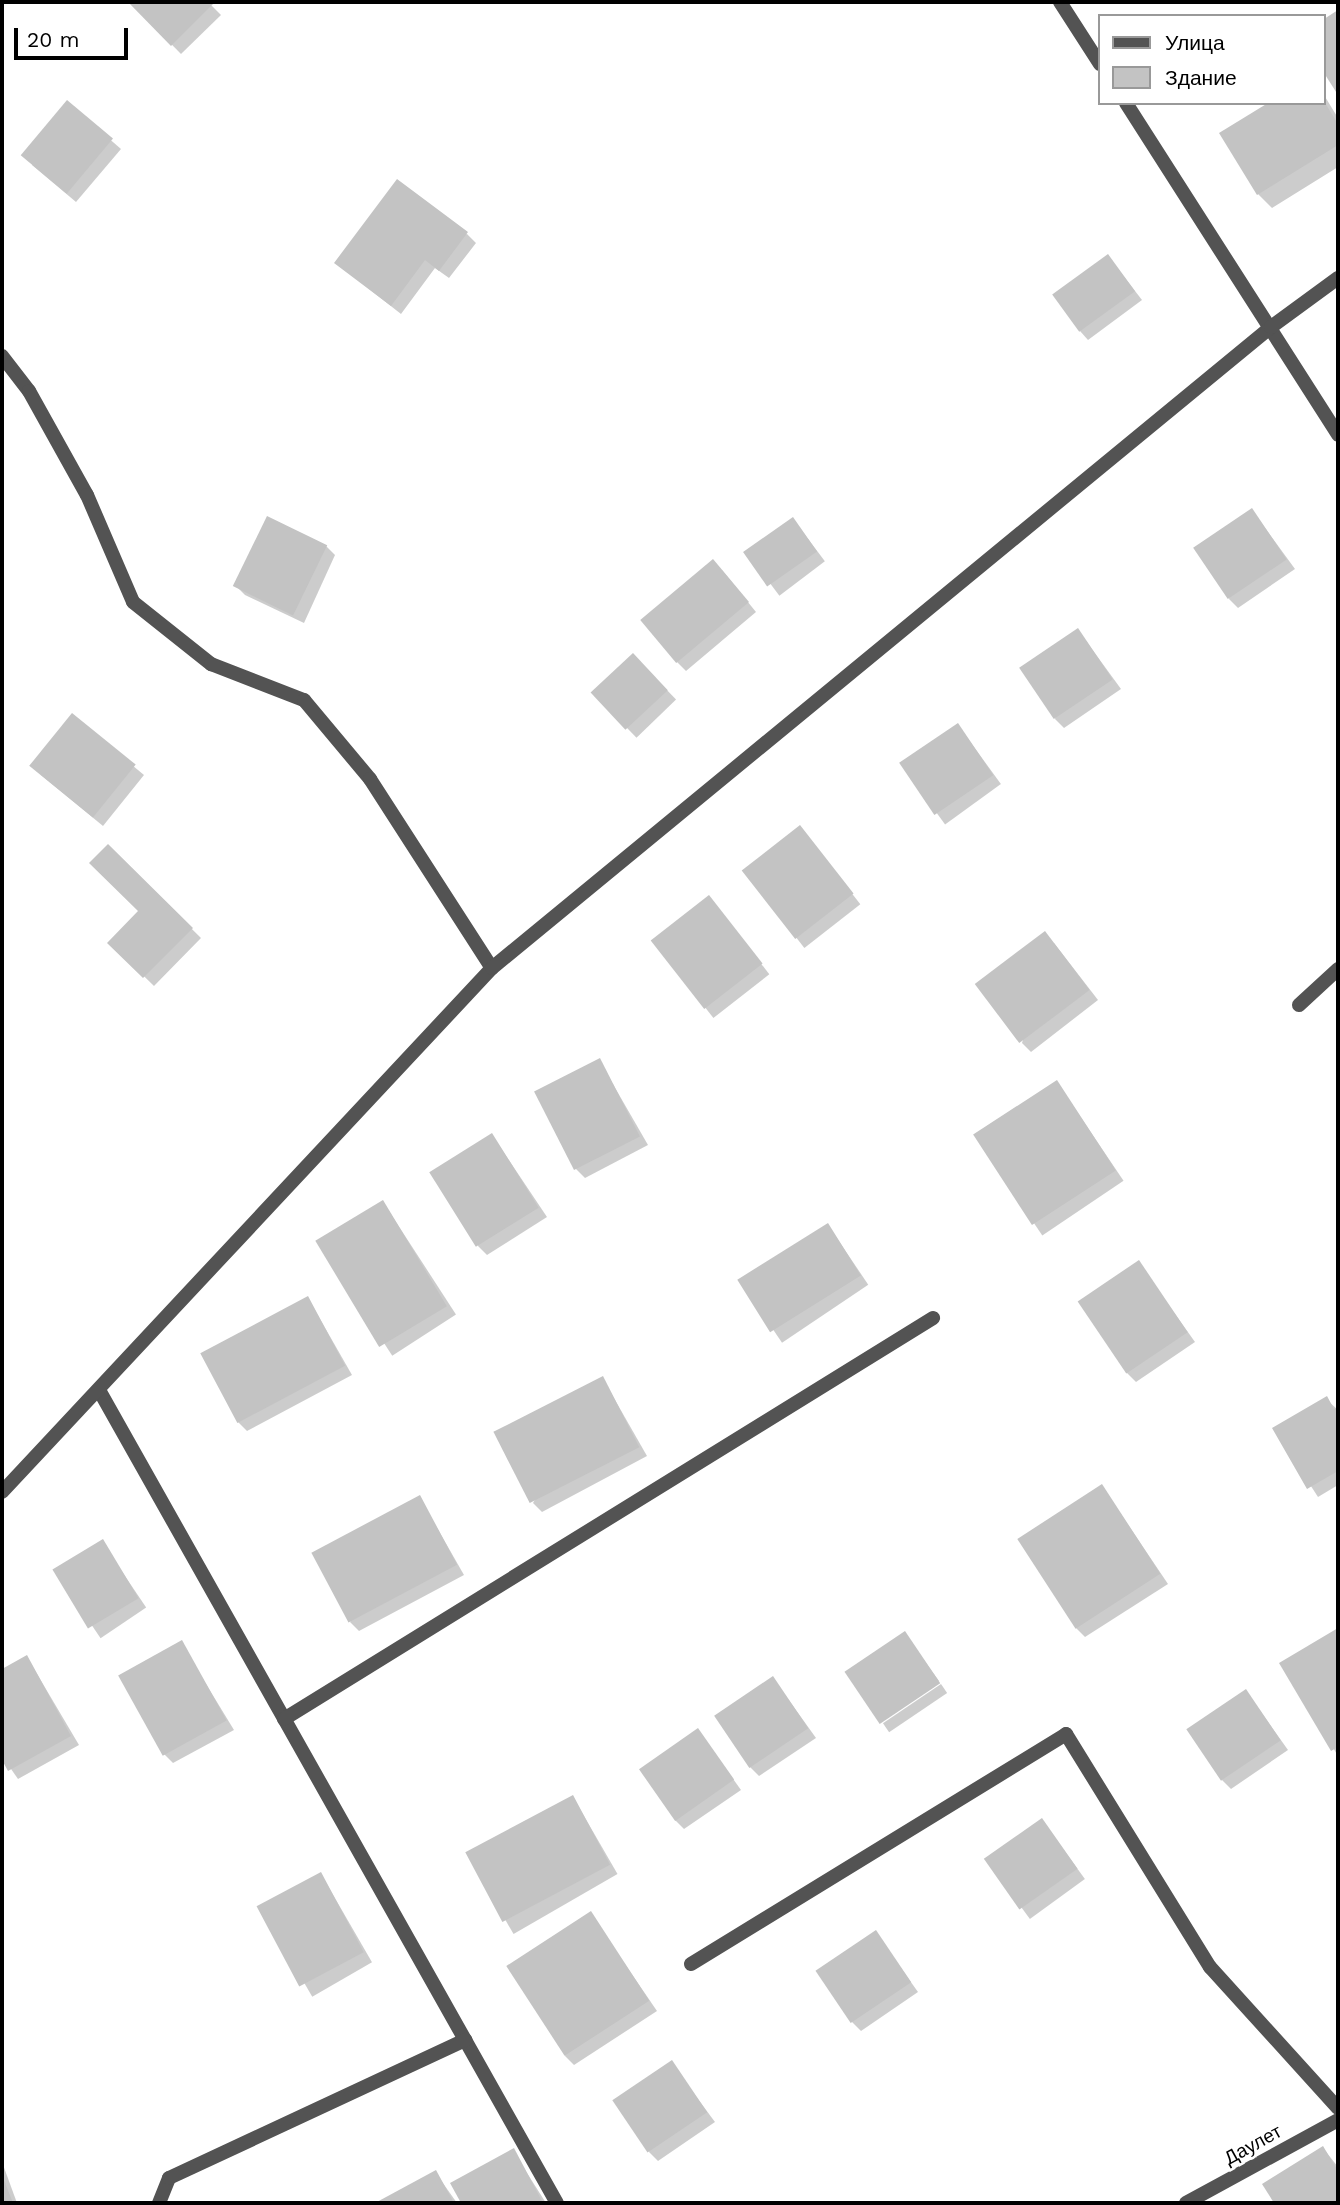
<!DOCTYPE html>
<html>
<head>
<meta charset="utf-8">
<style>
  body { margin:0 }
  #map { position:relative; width:1340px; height:2205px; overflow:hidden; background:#fff; font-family:"Work Sans",sans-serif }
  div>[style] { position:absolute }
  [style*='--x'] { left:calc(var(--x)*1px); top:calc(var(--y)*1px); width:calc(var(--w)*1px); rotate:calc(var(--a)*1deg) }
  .shadow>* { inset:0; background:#0003; transform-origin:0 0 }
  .building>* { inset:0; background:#c3c3c3; transform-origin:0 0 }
  .minor>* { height:14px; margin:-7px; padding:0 7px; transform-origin:7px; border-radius:7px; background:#535353 }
  .tertiary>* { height:14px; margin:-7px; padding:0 7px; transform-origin:7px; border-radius:7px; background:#535353 }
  span { translate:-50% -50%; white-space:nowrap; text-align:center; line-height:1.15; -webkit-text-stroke:5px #fff; paint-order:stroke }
  .street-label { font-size:19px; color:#000 }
  .frame { position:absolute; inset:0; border:4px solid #000; pointer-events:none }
  .legend { position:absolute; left:1098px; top:14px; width:228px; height:91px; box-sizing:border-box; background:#fff; border:2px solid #999; margin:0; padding:9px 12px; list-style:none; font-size:21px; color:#000 }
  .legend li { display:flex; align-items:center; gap:14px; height:35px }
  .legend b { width:35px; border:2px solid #999 }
  .scale { position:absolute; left:14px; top:28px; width:114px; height:32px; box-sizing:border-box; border:4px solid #000; border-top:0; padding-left:9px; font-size:21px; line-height:24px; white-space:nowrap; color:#000; -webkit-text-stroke:5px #fff; paint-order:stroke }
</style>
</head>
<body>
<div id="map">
  <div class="shadow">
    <div style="clip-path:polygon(130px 2px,208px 2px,221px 15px,181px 54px)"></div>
    <div style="clip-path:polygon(1324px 95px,1338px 118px,1338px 167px,1272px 208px,1258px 194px,1324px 103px)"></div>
    <div style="clip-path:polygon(67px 102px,121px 149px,76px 202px,32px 165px)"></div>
    <div style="clip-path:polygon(467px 234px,476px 243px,449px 278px,435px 268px,401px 314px,336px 263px)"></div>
    <div style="clip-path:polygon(1108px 256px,1142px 300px,1088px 340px,1080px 331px)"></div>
    <div style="clip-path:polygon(1252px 510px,1295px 569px,1238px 608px,1229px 599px)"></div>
    <div style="clip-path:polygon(268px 518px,326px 546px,335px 555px,304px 623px,245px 595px,236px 586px)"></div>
    <div style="left:793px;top:519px;width:53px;height:57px;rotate:53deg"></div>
    <div style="clip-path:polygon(722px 570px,756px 612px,686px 671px,677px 662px)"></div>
    <div style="clip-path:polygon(1078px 630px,1121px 689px,1064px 728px,1055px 719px)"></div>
    <div style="left:633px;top:655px;width:62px;height:55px;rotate:46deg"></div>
    <div style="clip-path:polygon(73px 716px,144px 775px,103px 826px,41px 775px)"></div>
    <div style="left:958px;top:725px;width:73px;height:69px;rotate:54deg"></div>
    <div style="left:800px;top:827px;width:98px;height:71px;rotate:52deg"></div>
    <div style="clip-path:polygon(108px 846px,201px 938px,154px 986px,110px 943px,140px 911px)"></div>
    <div style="left:709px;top:897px;width:98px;height:71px;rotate:52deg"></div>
    <div style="clip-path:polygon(1054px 943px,1098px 1000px,1031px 1052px,1022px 1043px)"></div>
    <div style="clip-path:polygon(599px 1060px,648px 1145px,585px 1178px,576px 1169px)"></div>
    <div style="left:1057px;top:1082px;width:119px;height:98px;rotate:56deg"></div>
    <div style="clip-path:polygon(492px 1135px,547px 1217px,487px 1255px,478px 1246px)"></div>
    <div style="left:383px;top:1202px;width:134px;height:76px;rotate:57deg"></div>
    <div style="left:828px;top:1225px;width:72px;height:104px;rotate:56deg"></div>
    <div style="clip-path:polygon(1138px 1262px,1195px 1342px,1136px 1382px,1127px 1373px)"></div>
    <div style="clip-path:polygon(308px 1298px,352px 1375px,247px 1431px,238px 1422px)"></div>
    <div style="clip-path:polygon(603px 1379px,647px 1456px,542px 1512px,533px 1503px)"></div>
    <div style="clip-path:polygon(1326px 1399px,1338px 1410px,1338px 1485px,1318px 1497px,1274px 1429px)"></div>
    <div style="clip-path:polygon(1102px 1486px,1168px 1584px,1085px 1637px,1076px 1628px)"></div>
    <div style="clip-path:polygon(420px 1498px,464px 1575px,359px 1631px,350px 1622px)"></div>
    <div style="left:102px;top:1542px;width:79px;height:55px;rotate:56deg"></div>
    <div style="clip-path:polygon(1338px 1630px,1338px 1756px,1282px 1663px)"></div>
    <div style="clip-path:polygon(905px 1634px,939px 1681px,881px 1722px)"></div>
    <div style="clip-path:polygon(181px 1643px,234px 1730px,173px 1763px,164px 1754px)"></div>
    <div style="clip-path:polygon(27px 1657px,79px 1745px,18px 1779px,2px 1756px,2px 1671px)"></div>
    <div style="clip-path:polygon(773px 1678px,816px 1738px,759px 1776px,750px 1767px)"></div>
    <div style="left:941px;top:1684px;width:11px;height:70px;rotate:56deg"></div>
    <div style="clip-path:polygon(1246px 1691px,1288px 1750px,1231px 1789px,1222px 1780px)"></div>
    <div style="clip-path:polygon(698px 1730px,741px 1790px,684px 1829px,675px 1820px)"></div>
    <div style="left:573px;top:1797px;width:89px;height:120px;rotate:60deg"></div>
    <div style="left:1042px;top:1820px;width:73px;height:68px;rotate:54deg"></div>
    <div style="left:321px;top:1874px;width:102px;height:69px;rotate:60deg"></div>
    <div style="clip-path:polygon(590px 1913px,657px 2011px,574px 2065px,565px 2056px)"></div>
    <div style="clip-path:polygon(876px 1933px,918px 1992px,861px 2031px,852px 2022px)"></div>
    <div style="clip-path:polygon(671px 2063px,715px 2122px,658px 2161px,649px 2152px)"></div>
    <div style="clip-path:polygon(1323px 2148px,1338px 2167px,1338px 2203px,1276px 2203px,1264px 2184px)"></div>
    <div style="clip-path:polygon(513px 2151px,546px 2203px,463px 2203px,452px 2184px)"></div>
    <div style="clip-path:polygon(2px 2162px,17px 2203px,2px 2203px)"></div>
    <div style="clip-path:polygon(435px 2172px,457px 2203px,379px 2203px)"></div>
  </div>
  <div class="building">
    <div style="clip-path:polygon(128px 2px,210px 2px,213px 4px,171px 46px)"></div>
    <div style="clip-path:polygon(1338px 10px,1338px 95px,1324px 73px,1324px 19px)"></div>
    <div style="left:67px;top:100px;width:60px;height:72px;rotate:40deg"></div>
    <div style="clip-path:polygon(1268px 103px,1325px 103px,1338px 124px,1338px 145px,1257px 195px,1219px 133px)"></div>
    <div style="clip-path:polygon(397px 179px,468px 232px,439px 271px,425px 260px,391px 306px,334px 263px)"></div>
    <div style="left:1108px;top:254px;width:46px;height:69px;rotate:54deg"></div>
    <div style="left:1252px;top:508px;width:62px;height:71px;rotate:56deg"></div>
    <div style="left:267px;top:516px;width:67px;height:78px;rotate:26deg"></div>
    <div style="left:793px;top:517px;width:42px;height:61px;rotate:55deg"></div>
    <div style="left:713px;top:559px;width:56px;height:95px;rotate:50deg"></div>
    <div style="left:1078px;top:628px;width:62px;height:71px;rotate:56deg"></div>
    <div style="left:633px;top:653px;width:51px;height:58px;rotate:47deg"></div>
    <div style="left:72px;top:713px;width:82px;height:68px;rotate:39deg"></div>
    <div style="left:958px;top:723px;width:63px;height:71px;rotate:56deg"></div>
    <div style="left:800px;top:825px;width:87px;height:74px;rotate:52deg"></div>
    <div style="clip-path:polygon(108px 844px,193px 928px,143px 978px,107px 943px,138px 911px,89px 863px)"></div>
    <div style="left:709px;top:895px;width:87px;height:74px;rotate:52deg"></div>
    <div style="left:1045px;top:931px;width:74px;height:88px;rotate:53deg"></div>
    <div style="left:600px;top:1058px;width:88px;height:74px;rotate:63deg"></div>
    <div style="left:1057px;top:1080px;width:108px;height:100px;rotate:57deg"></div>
    <div style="left:492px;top:1133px;width:88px;height:74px;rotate:58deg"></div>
    <div style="left:383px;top:1200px;width:124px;height:79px;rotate:59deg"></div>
    <div style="left:828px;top:1223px;width:62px;height:107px;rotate:58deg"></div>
    <div style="left:1139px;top:1260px;width:87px;height:74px;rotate:56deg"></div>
    <div style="left:308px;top:1296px;width:79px;height:122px;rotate:62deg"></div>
    <div style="left:603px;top:1376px;width:80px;height:123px;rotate:63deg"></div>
    <div style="clip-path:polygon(1327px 1396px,1334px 1409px,1338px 1408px,1338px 1471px,1307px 1489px,1272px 1428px)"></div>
    <div style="left:1102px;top:1484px;width:107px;height:101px;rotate:57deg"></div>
    <div style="left:420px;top:1495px;width:79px;height:123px;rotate:62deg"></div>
    <div style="left:103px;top:1539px;width:69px;height:59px;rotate:59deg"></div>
    <div style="clip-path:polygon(1338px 1628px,1338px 1747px,1331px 1751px,1279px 1663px)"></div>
    <div style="left:905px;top:1631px;width:63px;height:73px;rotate:56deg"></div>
    <div style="left:182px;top:1640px;width:92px;height:73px;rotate:61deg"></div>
    <div style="clip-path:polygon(27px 1655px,71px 1736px,8px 1771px,2px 1760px,2px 1669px)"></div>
    <div style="left:773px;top:1676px;width:63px;height:71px;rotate:56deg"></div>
    <div style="left:1246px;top:1689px;width:62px;height:72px;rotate:56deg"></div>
    <div style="left:698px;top:1728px;width:63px;height:72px;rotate:55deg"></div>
    <div style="left:573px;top:1795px;width:79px;height:122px;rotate:62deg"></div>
    <div style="left:1042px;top:1818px;width:62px;height:71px;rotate:55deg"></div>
    <div style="left:321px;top:1872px;width:91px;height:73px;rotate:62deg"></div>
    <div style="left:591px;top:1911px;width:107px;height:101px;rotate:57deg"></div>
    <div style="left:876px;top:1930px;width:63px;height:73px;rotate:56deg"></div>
    <div style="left:672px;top:2060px;width:63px;height:72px;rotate:56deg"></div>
    <div style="clip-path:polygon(1323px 2146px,1338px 2171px,1338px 2203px,1274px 2203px,1262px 2184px)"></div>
    <div style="clip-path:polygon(514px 2148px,543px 2203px,461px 2203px,450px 2183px)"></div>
    <div style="clip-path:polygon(436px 2170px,454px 2203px,375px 2203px)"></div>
    <div style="clip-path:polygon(2px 2175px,13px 2203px,2px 2203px)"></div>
  </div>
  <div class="minor">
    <div style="--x:1060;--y:2;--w:74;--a:57.2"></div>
    <div style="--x:1126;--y:103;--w:394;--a:57.4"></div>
    <div style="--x:2;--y:356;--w:44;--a:52.4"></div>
    <div style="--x:29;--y:391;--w:119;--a:60.9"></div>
    <div style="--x:87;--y:495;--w:116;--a:66.7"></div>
    <div style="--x:133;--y:602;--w:100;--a:38.5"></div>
    <div style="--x:211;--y:664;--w:100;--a:21.2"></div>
    <div style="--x:304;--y:700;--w:103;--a:50.1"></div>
    <div style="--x:370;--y:779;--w:225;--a:57.2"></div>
    <div style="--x:1299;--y:1005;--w:53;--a:-42.7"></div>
    <div style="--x:99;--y:1390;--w:933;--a:60.61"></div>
    <div style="--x:284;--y:1719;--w:763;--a:-31.71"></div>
    <div style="--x:691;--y:1964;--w:440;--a:-31.5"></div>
    <div style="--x:1066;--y:1734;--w:274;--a:58.3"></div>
    <div style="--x:1210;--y:1967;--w:190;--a:47.8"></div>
    <div style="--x:159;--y:2203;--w:27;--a:-68"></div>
    <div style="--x:169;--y:2178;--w:327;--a:-25"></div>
    <div style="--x:1186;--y:2203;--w:173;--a:-28.6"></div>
  </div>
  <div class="tertiary">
    <div style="--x:2;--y:1492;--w:717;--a:-46.92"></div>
    <div style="--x:492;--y:968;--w:1009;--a:-39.45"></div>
    <div style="--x:1271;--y:327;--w:83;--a:-36.2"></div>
  </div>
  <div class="street-label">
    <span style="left:1253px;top:2145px;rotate:-29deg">Даулет</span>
  </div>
  <div class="frame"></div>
  <ul class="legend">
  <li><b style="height:9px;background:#535353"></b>Улица</li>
  <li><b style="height:19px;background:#c3c3c3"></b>Здание</li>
  </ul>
  <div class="scale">20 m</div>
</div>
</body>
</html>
